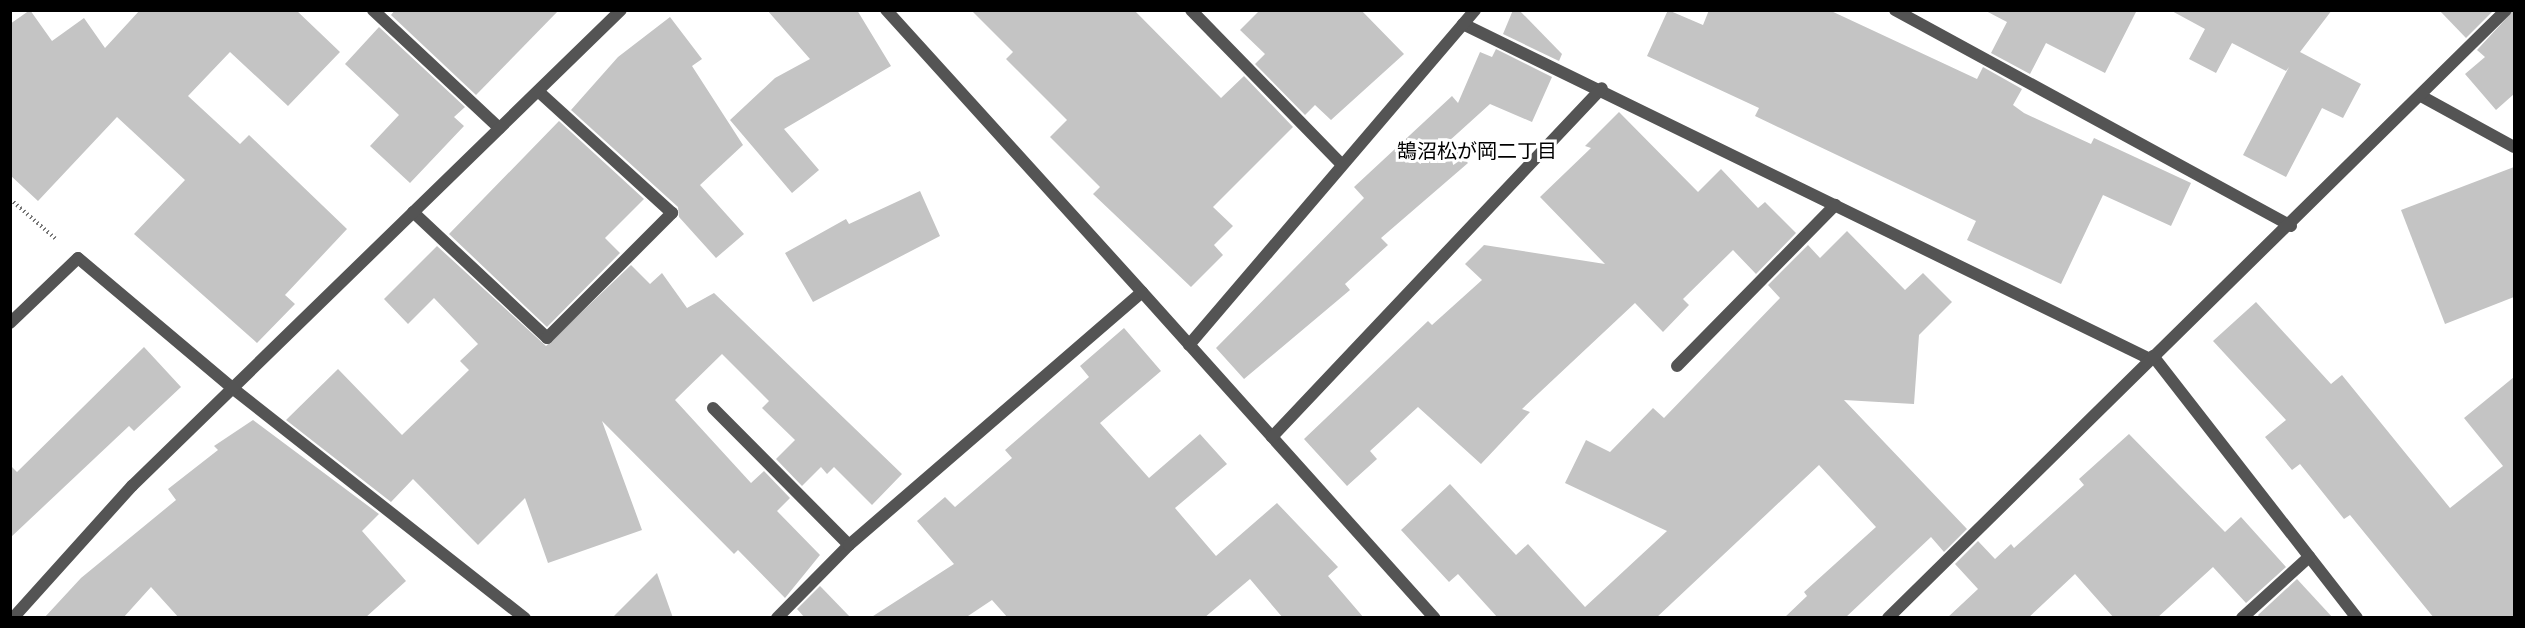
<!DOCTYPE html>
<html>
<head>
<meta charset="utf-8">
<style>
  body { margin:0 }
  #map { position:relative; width:2525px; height:628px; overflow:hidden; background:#fff; font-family:Commissioner,"Noto Sans JP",sans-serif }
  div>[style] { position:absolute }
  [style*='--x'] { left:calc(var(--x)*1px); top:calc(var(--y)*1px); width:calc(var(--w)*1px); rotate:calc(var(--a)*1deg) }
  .building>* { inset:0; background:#c4c4c4 }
  .path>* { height:4px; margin-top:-2px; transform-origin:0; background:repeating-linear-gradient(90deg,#767676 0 1.5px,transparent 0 4.5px) }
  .service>* { height:12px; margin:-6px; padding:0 6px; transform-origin:6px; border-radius:6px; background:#545454 }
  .minor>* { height:12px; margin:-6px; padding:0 6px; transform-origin:6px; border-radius:6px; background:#545454 }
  span { translate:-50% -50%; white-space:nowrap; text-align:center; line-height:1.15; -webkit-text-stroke:6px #fff; paint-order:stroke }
  .neighbourhood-label { font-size:20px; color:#000 }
  .frame { position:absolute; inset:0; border:12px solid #000; pointer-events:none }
</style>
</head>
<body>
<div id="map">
  <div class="building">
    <div style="clip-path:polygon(30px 10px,52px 41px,84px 18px,105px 48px,140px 10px,296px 10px,340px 52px,288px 106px,230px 52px,188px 96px,240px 144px,249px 135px,347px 229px,285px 295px,295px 304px,257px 343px,134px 234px,185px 180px,117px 117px,38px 201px,10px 175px,10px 24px)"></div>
    <div style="clip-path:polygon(395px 10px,559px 10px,476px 95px,391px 15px)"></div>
    <div style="clip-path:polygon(767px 10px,857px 10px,891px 66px,784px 129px,819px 170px,792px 193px,730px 120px,775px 78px,810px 59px)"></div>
    <div style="clip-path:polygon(971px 10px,1134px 10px,1221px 98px,1244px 76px,1293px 127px,1213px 207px,1233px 226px,1214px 245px,1223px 255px,1191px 287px,1093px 194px,1100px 187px,1050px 137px,1067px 120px,1006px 59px,1013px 52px)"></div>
    <div style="clip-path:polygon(1260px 10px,1361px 10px,1404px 54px,1331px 120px,1315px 105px,1305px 115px,1255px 64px,1265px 54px,1240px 30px)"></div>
    <div style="clip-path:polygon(1513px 10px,1519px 10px,1562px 54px,1559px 61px,1503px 34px)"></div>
    <div style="clip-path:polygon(1668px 10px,1703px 25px,1709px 10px,1829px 10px,1977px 79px,1983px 67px,2022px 89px,2013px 105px,2024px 113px,2091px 144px,2094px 138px,2191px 183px,2171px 226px,2103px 195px,2061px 284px,1967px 240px,1976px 221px,1755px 116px,1759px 108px,1647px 56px)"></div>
    <div style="clip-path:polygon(1984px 10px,2137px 10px,2105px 73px,2046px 43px,2030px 74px,1991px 53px,2007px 22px)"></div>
    <div style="clip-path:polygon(2170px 10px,2332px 10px,2300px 52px,2361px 84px,2343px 118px,2322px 108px,2286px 177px,2243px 155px,2289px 67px,2286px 71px,2232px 43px,2216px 73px,2189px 59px,2205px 29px)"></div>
    <div style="clip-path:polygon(2439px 10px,2494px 10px,2466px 38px)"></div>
    <div style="clip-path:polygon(2514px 10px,2514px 94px,2496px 110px,2465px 74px,2485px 57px,2477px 50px)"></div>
    <div style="clip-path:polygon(670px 17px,702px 59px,692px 66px,743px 145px,700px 185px,744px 234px,716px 258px,679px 217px,678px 207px,571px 110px,618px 57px)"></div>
    <div style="clip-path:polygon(379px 27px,465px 107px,454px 117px,464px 126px,410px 183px,370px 146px,399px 115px,345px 64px)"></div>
    <div style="clip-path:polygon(1496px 49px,1552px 77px,1532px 122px,1490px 104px,1448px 142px,1468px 163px,1381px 238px,1388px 245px,1345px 284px,1350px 290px,1244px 379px,1216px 348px,1364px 198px,1354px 187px,1452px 96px,1458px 103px,1480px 52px,1492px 57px)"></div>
    <div style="clip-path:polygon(1619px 112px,1698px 192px,1721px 169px,1758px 208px,1765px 202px,1796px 233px,1756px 274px,1733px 250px,1683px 299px,1689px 305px,1663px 332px,1635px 303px,1522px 409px,1530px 412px,1481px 464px,1418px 407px,1370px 451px,1377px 459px,1347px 486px,1304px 439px,1428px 321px,1432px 325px,1482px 280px,1465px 264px,1484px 245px,1605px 264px,1540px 197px,1591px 148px,1585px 146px)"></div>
    <div style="clip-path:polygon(559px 121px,644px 199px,605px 238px,620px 253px,547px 327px,449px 234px)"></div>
    <div style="clip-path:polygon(2514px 167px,2514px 297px,2445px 324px,2401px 210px)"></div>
    <div style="clip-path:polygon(920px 191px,940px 236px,813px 302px,785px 253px,846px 219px,849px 224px)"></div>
    <div style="clip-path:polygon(1847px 231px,1905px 290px,1923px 273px,1952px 302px,1919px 335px,1914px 404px,1844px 400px,1967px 529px,1944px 552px,1931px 537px,1845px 618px,1784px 618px,1807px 596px,1804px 592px,1876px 527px,1819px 465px,1656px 618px,1498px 618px,1458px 574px,1449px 582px,1401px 530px,1450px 484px,1516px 555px,1528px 544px,1585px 607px,1667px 531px,1565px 483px,1586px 440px,1610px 452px,1653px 408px,1664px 418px,1780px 298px,1768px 285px,1808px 245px,1820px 258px)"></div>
    <div style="clip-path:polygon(437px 246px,546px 346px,631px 265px,650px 284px,662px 273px,687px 308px,714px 293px,902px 474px,872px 505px,834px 467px,827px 474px,821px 467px,802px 486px,776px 459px,795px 440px,762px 408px,769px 401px,722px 354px,675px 400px,751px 483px,764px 471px,790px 498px,777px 511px,820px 555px,785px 598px,738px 550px,734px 554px,602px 421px,642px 530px,548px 563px,525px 498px,478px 545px,413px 479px,391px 502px,286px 420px,338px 369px,402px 435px,469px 370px,460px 361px,478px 344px,434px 298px,408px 324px,384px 299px)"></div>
    <div style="clip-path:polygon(2256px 302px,2331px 384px,2342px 375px,2450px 508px,2503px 466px,2464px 418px,2514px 377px,2514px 618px,2434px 618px,2350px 515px,2344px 519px,2300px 464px,2292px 470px,2265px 437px,2286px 420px,2213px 341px)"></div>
    <div style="clip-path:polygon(1124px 328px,1161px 371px,1100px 423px,1149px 478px,1200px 434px,1227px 464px,1175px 508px,1216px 556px,1277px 503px,1338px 567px,1328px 576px,1364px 618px,1283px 618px,1250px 579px,1204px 618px,1008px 618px,992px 600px,965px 618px,870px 618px,954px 564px,917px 521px,945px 497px,955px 507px,1012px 458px,1005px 450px,1089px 377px,1080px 366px)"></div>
    <div style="clip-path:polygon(144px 347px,181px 387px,134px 431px,129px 426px,10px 538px,10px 465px,17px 472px)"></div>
    <div style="clip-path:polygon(253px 420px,379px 514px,362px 531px,406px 581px,365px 618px,179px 618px,151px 587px,123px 618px,44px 618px,81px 578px,176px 500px,168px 489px,218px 450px,214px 446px)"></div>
    <div style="clip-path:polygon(2129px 434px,2225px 532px,2241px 517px,2286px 567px,2246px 603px,2213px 567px,2157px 618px,2114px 618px,2075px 574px,2028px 618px,1947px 618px,1978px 589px,1955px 564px,1978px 541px,1995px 559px,2011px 544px,2014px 548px,2084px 485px,2079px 479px)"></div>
    <div style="clip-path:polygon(657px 573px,673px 618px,612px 618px)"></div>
    <div style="clip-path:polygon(2297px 579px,2333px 618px,2260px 618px,2258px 615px)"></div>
    <div style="clip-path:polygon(820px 586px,851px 618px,805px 618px,797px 609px)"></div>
  </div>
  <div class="path">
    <div style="--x:10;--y:199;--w:62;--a:41.1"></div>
  </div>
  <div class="service">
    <div style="--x:10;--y:323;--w:94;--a:-43.7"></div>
    <div style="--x:78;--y:258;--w:200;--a:40.1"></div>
    <div style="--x:231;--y:387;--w:374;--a:38.2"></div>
    <div style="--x:1677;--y:366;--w:226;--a:-45.5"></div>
    <div style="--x:713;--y:408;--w:193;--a:45.2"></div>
    <div style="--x:777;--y:618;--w:103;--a:-45.4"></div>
    <div style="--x:849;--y:545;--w:387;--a:-40.8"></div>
    <div style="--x:1142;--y:292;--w:381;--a:-132.2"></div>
  </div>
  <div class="minor">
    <div style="--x:373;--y:10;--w:173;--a:43.1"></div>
    <div style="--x:1191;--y:10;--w:216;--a:45.7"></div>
    <div style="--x:1895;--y:10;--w:451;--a:28.6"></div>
    <div style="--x:1463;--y:24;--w:764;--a:26"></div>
    <div style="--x:2421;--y:96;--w:106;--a:28.7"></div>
    <div style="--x:413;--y:212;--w:184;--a:43.2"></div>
    <div style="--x:547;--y:338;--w:177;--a:-45"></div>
    <div style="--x:672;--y:213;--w:181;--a:-137.7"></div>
    <div style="--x:1142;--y:292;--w:438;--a:48.1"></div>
    <div style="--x:1189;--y:345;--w:440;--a:-49.5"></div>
    <div style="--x:2153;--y:356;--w:332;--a:52.1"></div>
    <div style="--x:1272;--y:437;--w:480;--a:-46.6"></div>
    <div style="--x:13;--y:618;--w:178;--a:-48"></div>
    <div style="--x:132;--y:486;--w:682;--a:-44.23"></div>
    <div style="--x:1888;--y:618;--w:867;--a:-44.53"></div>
    <div style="--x:2242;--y:618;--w:91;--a:-42.3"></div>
  </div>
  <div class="neighbourhood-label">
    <span style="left:1477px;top:150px">鵠沼松が岡二丁目</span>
  </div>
  <div class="frame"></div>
</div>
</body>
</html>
